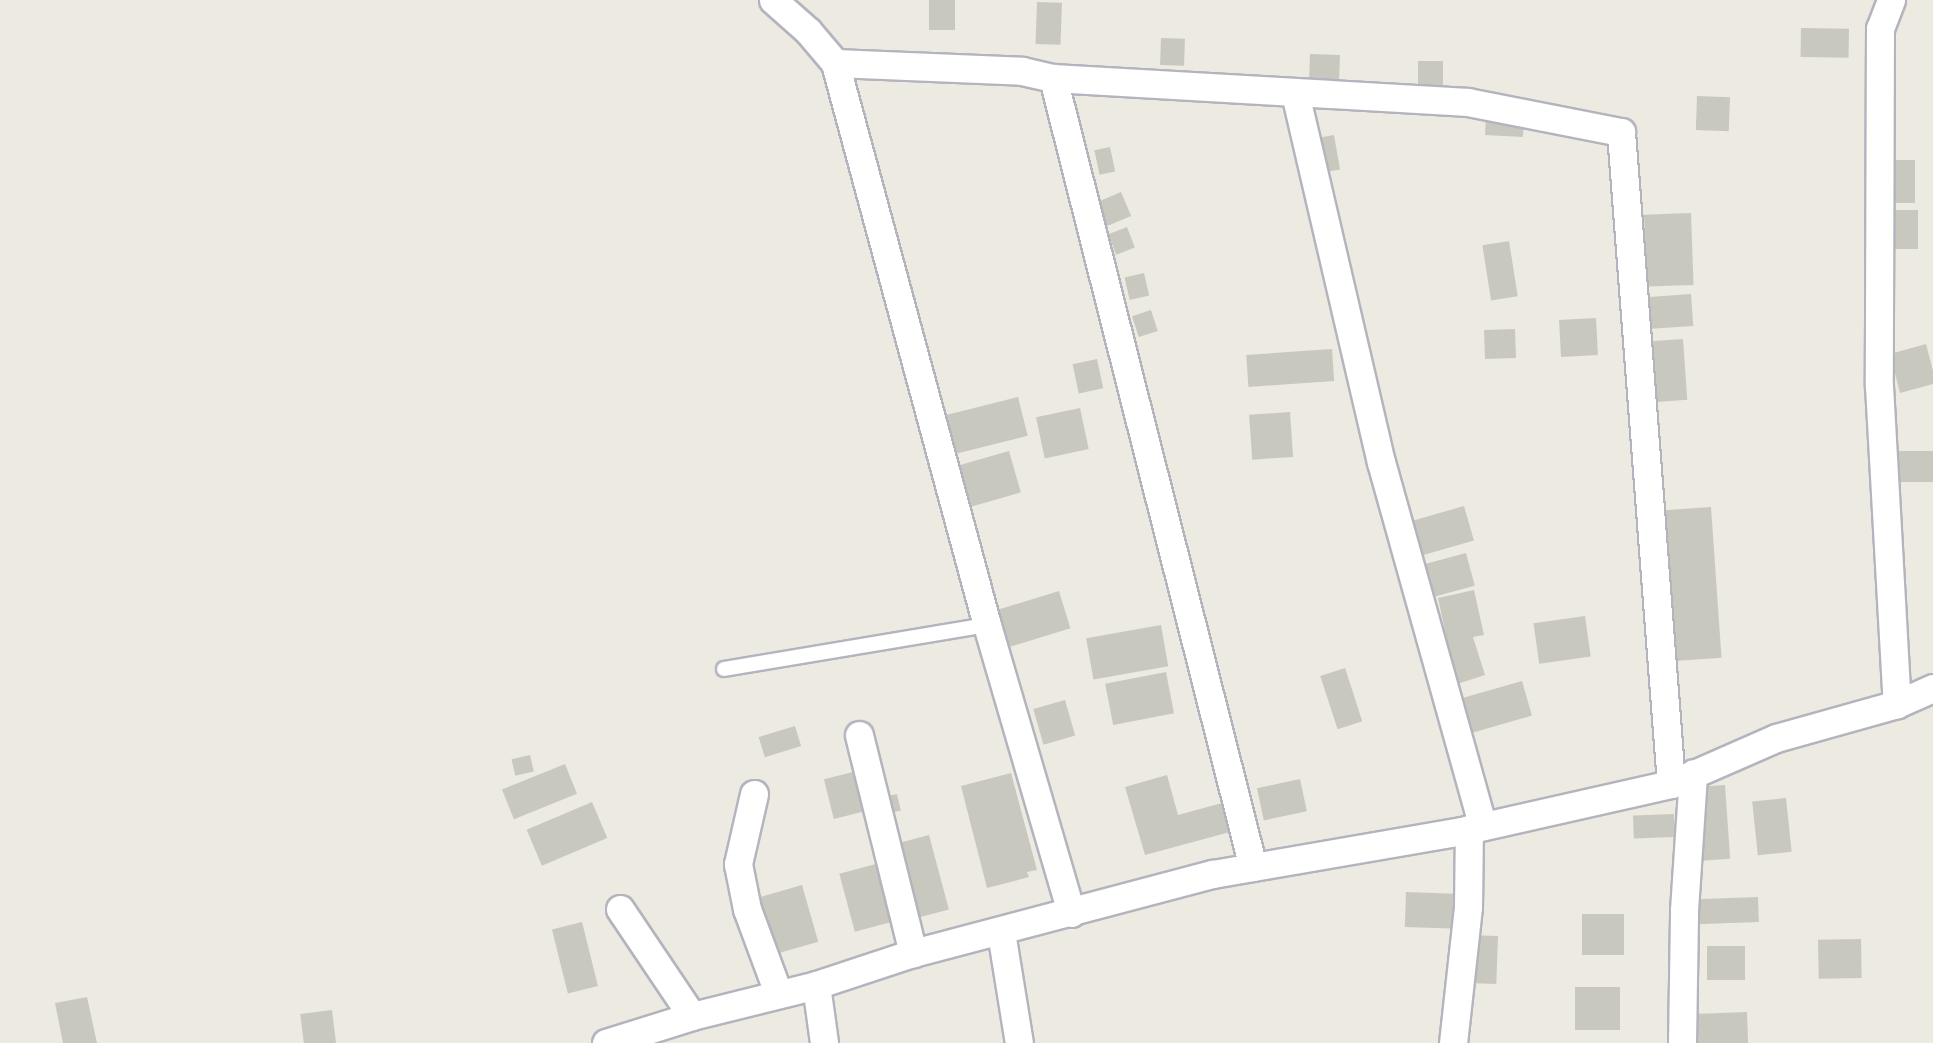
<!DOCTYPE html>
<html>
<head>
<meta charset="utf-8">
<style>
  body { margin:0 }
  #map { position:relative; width:1933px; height:1043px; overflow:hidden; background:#edeae1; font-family:"PT Sans Narrow",sans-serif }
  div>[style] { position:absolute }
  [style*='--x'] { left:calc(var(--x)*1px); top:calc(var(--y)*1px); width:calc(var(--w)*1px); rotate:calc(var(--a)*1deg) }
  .building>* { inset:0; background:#c9c8bf; transform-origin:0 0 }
  .roads { filter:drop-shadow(2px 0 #b4b4bf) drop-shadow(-2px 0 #b4b4bf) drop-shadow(0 2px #b4b4bf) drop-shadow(0 -2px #b4b4bf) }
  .lane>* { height:14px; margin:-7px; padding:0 7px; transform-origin:7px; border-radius:7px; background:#fff }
  .street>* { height:27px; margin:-13.5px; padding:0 13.5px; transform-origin:13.5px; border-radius:13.5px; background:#fff }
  span { translate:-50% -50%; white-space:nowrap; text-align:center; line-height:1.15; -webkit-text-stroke:4.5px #fff; paint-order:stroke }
</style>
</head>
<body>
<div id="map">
  <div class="building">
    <div style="left:929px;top:0;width:26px;height:30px"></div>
    <div style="left:1037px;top:2px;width:25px;height:42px;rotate:2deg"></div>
    <div style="left:1801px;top:28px;width:48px;height:29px;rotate:1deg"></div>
    <div style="left:1161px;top:38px;width:24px;height:27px;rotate:2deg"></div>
    <div style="left:1310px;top:54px;width:30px;height:34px;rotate:2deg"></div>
    <div style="left:1418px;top:61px;width:25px;height:33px"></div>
    <div style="left:1697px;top:96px;width:33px;height:34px;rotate:2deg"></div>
    <div style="left:1486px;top:116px;width:38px;height:19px;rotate:3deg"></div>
    <div style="left:1334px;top:135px;width:35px;height:22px;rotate:80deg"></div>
    <div style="left:1110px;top:147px;width:25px;height:16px;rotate:78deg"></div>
    <div style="left:1895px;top:160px;width:20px;height:43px"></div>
    <div style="left:1121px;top:192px;width:26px;height:26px;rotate:67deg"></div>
    <div style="left:1893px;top:210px;width:25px;height:39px"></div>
    <div style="left:1691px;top:213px;width:72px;height:47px;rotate:88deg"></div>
    <div style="left:1127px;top:227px;width:22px;height:20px;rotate:69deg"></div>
    <div style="left:1509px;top:241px;width:56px;height:27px;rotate:81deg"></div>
    <div style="left:1144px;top:273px;width:23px;height:20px;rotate:77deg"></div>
    <div style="left:1691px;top:294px;width:32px;height:42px;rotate:86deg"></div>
    <div style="left:1151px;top:310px;width:22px;height:20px;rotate:72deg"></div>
    <div style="left:1596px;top:318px;width:37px;height:37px;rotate:87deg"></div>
    <div style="left:1515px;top:329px;width:29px;height:31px;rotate:88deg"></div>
    <div style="left:1683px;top:339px;width:61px;height:37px;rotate:86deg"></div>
    <div style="clip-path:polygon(1926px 344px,1933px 371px,1933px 384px,1900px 393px,1890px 354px)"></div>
    <div style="left:1332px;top:349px;width:32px;height:86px;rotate:86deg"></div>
    <div style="left:1097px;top:359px;width:30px;height:25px;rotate:78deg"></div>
    <div style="left:1018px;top:397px;width:40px;height:76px;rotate:76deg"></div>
    <div style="left:1080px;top:408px;width:42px;height:45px;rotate:78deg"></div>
    <div style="left:1290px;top:412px;width:45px;height:41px;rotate:86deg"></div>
    <div style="left:1009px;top:451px;width:43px;height:51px;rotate:74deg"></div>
    <div style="left:1933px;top:451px;width:31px;height:45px;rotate:90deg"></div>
    <div style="left:1464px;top:506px;width:36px;height:58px;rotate:74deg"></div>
    <div style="left:1711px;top:507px;width:151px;height:51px;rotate:86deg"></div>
    <div style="left:1466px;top:553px;width:34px;height:46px;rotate:75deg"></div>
    <div style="clip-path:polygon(1474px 590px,1484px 635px,1473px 637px,1485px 675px,1454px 685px,1440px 643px,1447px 640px,1438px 598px)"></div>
    <div style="left:1059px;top:591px;width:39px;height:64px;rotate:73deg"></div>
    <div style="left:1585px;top:616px;width:41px;height:52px;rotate:82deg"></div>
    <div style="left:1161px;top:625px;width:42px;height:76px;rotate:80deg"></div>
    <div style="left:1345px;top:668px;width:56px;height:26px;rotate:72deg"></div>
    <div style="left:1166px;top:672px;width:42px;height:62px;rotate:79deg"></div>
    <div style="left:1522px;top:681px;width:36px;height:62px;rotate:74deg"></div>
    <div style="left:1065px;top:700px;width:37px;height:33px;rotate:74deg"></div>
    <div style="left:795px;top:726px;width:21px;height:38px;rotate:73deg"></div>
    <div style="left:530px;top:755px;width:17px;height:19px;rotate:77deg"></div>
    <div style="left:565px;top:764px;width:32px;height:68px;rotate:68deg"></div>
    <div style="left:853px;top:772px;width:41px;height:30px;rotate:76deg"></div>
    <div style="clip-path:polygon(1011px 773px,1037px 870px,1027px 872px,1029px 877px,987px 888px,961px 786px)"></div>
    <div style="clip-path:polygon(1167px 775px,1178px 815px,1222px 803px,1230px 832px,1145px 855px,1125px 787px)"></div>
    <div style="left:1300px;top:779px;width:33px;height:44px;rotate:78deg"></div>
    <div style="left:1725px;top:785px;width:74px;height:29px;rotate:86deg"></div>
    <div style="left:897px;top:794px;width:17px;height:14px;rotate:77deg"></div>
    <div style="left:1786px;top:798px;width:54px;height:34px;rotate:84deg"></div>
    <div style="left:592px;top:802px;width:39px;height:71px;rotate:67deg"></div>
    <div style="left:1674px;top:814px;width:23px;height:41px;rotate:88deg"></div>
    <div style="left:929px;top:835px;width:77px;height:39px;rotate:75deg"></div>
    <div style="left:876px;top:864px;width:60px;height:38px;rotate:75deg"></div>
    <div style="left:802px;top:885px;width:59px;height:47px;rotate:74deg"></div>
    <div style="left:1406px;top:892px;width:54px;height:35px;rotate:2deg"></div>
    <div style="left:1758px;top:897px;width:25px;height:69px;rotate:88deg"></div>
    <div style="left:1624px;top:914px;width:41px;height:42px;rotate:90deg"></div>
    <div style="left:582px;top:922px;width:66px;height:31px;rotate:76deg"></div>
    <div style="left:1469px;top:935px;width:29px;height:48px;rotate:2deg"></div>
    <div style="left:1861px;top:939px;width:39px;height:43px;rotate:89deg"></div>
    <div style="left:1707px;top:946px;width:38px;height:34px"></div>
    <div style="left:1575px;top:987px;width:45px;height:43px"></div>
    <div style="clip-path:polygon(87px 997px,97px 1043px,63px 1043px,55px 1003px)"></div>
    <div style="left:332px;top:1010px;width:33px;height:32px;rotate:83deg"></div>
    <div style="left:1747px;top:1012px;width:31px;height:54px;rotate:88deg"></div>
  </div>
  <div class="roads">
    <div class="lane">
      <div style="--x:724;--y:669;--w:267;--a:-9.5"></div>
    </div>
    <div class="street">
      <div style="--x:773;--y:0;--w:47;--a:41.5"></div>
      <div style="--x:808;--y:31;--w:42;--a:49.8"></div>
      <div style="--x:835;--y:63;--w:582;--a:74.87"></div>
      <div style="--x:987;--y:625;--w:300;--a:73.7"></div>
      <div style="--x:1891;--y:0;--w:30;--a:111"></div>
      <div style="--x:1880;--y:28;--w:358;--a:90.2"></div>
      <div style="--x:1879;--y:386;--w:319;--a:86.8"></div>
      <div style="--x:835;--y:63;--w:187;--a:2.4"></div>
      <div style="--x:1022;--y:71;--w:32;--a:13"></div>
      <div style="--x:1053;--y:78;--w:416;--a:3.3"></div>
      <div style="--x:1468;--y:102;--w:156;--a:11.1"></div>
      <div style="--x:1621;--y:132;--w:654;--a:85.61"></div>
      <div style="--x:1053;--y:78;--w:814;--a:75.78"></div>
      <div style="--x:1295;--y:93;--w:379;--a:76.9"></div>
      <div style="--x:1381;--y:462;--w:376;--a:74.4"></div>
      <div style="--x:859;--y:735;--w:225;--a:76.1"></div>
      <div style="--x:754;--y:794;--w:72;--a:102.9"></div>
      <div style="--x:738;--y:864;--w:46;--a:78.7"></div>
      <div style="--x:747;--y:909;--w:90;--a:69.7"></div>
      <div style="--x:620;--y:909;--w:129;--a:56.1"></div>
      <div style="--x:1001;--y:932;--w:112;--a:80.8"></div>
      <div style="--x:816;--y:985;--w:59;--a:82.1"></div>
      <div style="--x:606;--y:1043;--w:90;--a:-17.4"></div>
      <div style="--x:692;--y:1016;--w:128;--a:-14"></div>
      <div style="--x:816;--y:985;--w:102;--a:-18.3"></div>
      <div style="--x:913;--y:953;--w:310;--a:-14.8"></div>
      <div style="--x:1213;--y:874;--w:253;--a:-9.8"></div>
      <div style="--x:1462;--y:831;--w:214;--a:-12.7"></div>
      <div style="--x:1671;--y:784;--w:115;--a:-23.7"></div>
      <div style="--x:1776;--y:738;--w:126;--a:-15.7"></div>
      <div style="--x:1897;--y:704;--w:39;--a:-24"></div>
      <div style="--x:1453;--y:1043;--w:137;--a:-83.7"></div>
      <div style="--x:1468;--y:907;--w:78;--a:-89.3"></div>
      <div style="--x:1682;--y:1043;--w:133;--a:-89.1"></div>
      <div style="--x:1684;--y:910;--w:137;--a:-86.2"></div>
    </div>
  </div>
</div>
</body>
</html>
